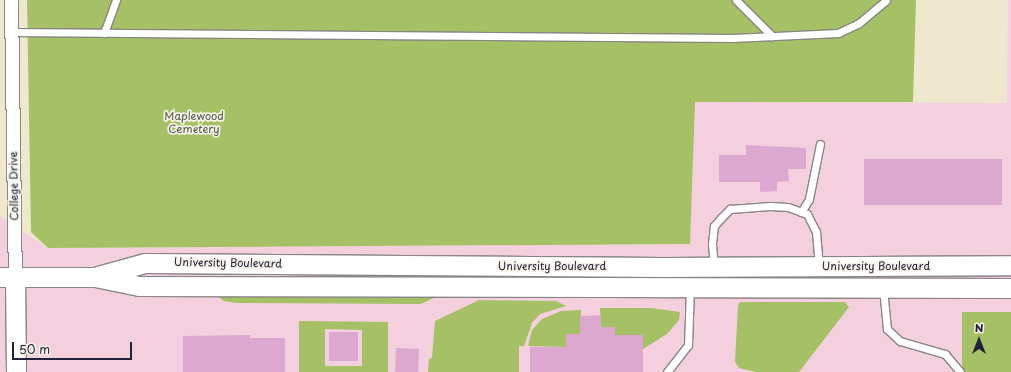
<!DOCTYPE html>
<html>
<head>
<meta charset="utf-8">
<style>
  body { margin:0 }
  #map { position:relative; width:1011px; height:372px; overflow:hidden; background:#eee8ce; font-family:"Playpen Sans",sans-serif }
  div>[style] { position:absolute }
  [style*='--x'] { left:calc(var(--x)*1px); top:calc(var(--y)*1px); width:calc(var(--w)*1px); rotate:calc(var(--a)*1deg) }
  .built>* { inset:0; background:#f4cfde }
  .green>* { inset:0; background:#a6c066; transform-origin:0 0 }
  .building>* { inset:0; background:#dca8d0; transform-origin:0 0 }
  .roads { filter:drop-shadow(1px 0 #888584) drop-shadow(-1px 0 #888584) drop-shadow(0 1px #888584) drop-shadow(0 -1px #888584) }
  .lane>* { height:7px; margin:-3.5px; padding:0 3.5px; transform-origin:3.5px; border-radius:3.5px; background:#fff }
  .street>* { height:13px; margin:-6.5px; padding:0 6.5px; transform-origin:6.5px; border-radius:6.5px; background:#fff }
  .secondary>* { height:19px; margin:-9.5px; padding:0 9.5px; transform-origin:9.5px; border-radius:9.5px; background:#fff }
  span { translate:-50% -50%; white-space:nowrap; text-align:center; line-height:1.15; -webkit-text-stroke:3.5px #f7f3e8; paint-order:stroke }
  .park-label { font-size:11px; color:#50594a }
  .street-label { font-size:11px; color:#22223b }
  .north { position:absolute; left:959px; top:320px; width:40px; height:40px; -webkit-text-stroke:3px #f7f3e8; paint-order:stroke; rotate:0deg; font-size:11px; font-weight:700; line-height:16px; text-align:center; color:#22223b }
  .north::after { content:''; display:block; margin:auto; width:14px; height:18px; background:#22223b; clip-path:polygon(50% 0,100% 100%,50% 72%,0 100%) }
  .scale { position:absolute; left:12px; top:342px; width:120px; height:18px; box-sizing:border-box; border:2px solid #22223b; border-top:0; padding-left:5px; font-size:12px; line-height:14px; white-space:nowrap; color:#22223b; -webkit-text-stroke:3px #f7f3e8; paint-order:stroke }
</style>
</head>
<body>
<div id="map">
  <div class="built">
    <div style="clip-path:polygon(1008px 0,1011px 0,1011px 372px,0 372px,0 216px,48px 248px,690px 244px,695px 102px,1007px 103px)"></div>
  </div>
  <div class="green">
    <div style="clip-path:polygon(27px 0,916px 0,913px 102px,695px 102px,690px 244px,48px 248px,31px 232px)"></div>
    <div style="clip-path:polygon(436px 293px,436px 297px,421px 304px,237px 303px,224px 301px,216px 295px)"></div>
    <div style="clip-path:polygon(479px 300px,556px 301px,566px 306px,540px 314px,532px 323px,524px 346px,519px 346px,519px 372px,428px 372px,429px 359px,432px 358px,435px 321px)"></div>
    <div style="clip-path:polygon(740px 302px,845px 302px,849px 307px,799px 372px,756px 372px,739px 368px,735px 362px,738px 306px)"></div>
    <div style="clip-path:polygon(600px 308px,651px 308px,680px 312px,679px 320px,667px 334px,643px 349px,643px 335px,615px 335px,615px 327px,601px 327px)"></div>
    <div style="clip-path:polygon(581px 310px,580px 334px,567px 334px,566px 347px,528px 346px,532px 330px,542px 319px,561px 311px)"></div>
    <div style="left:962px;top:312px;width:49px;height:60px"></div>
    <div style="clip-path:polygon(evenodd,299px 321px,388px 322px,388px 372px,299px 372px,299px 321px,325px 329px,362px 330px,362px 366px,325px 366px,325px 329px)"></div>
  </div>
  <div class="building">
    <div style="clip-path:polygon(746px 145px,806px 148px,806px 169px,788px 169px,789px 181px,777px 182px,777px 191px,760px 192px,760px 182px,719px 182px,719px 155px,746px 155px)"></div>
    <div style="left:1002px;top:159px;width:46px;height:138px;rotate:90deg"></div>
    <div style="clip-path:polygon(601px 315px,601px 327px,615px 327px,615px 335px,643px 335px,643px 372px,530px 372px,530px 347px,566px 347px,566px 334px,580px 334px,580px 316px)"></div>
    <div style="left:329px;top:332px;width:29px;height:29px"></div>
    <div style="clip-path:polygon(250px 335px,250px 338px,285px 338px,285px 372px,183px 372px,183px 336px)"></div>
    <div style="left:396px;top:348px;width:23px;height:24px;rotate:2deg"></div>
  </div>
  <div class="roads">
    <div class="lane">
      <div style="--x:736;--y:0;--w:51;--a:45"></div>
      <div style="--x:11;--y:32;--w:722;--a:0.48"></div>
      <div style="--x:733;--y:38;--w:105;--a:-2.7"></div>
      <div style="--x:838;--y:33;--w:23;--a:-25"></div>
      <div style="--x:859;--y:23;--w:35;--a:-40"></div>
      <div style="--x:104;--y:33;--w:35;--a:-70"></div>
      <div style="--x:801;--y:212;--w:15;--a:-58"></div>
      <div style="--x:809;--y:199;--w:56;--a:-78.7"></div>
      <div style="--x:714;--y:267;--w:23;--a:-95"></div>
      <div style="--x:712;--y:244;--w:18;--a:-84"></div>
      <div style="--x:714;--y:226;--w:11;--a:-49"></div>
      <div style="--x:721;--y:218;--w:13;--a:-45"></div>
      <div style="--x:730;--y:209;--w:40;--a:-4.3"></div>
      <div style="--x:770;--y:206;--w:18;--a:3"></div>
      <div style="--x:788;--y:207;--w:20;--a:20"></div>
      <div style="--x:807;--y:214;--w:20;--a:63"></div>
      <div style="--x:816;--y:232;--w:33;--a:85"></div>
      <div style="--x:883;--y:288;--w:41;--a:84.4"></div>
      <div style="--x:887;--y:329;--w:18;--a:43"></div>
      <div style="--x:900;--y:341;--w:47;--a:16.1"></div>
      <div style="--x:945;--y:354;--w:23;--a:50"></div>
      <div style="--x:667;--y:372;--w:34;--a:-52"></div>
      <div style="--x:688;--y:345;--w:58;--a:-88"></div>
    </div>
    <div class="street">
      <div style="--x:11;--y:0;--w:277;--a:89.2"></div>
    </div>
    <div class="secondary">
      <div style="--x:98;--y:276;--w:49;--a:-15.5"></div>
      <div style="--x:145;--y:263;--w:517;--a:0.44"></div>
      <div style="--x:662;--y:267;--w:349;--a:-0.3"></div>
      <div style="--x:0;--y:277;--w:95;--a:0"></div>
      <div style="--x:95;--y:277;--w:45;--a:11.6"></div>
      <div style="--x:139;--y:286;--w:872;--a:0.13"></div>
      <div style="--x:15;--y:277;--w:95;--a:89.4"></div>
    </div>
  </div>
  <div class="park-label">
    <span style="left:194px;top:123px">Maplewood<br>Cemetery</span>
  </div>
  <div class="street-label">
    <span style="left:14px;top:186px;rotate:-91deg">College Drive</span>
    <span style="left:228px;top:263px;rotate:1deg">University Boulevard</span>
    <span style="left:552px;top:266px">University Boulevard</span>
    <span style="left:876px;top:266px">University Boulevard</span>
  </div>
  <div class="north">N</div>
  <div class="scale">50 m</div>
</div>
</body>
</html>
